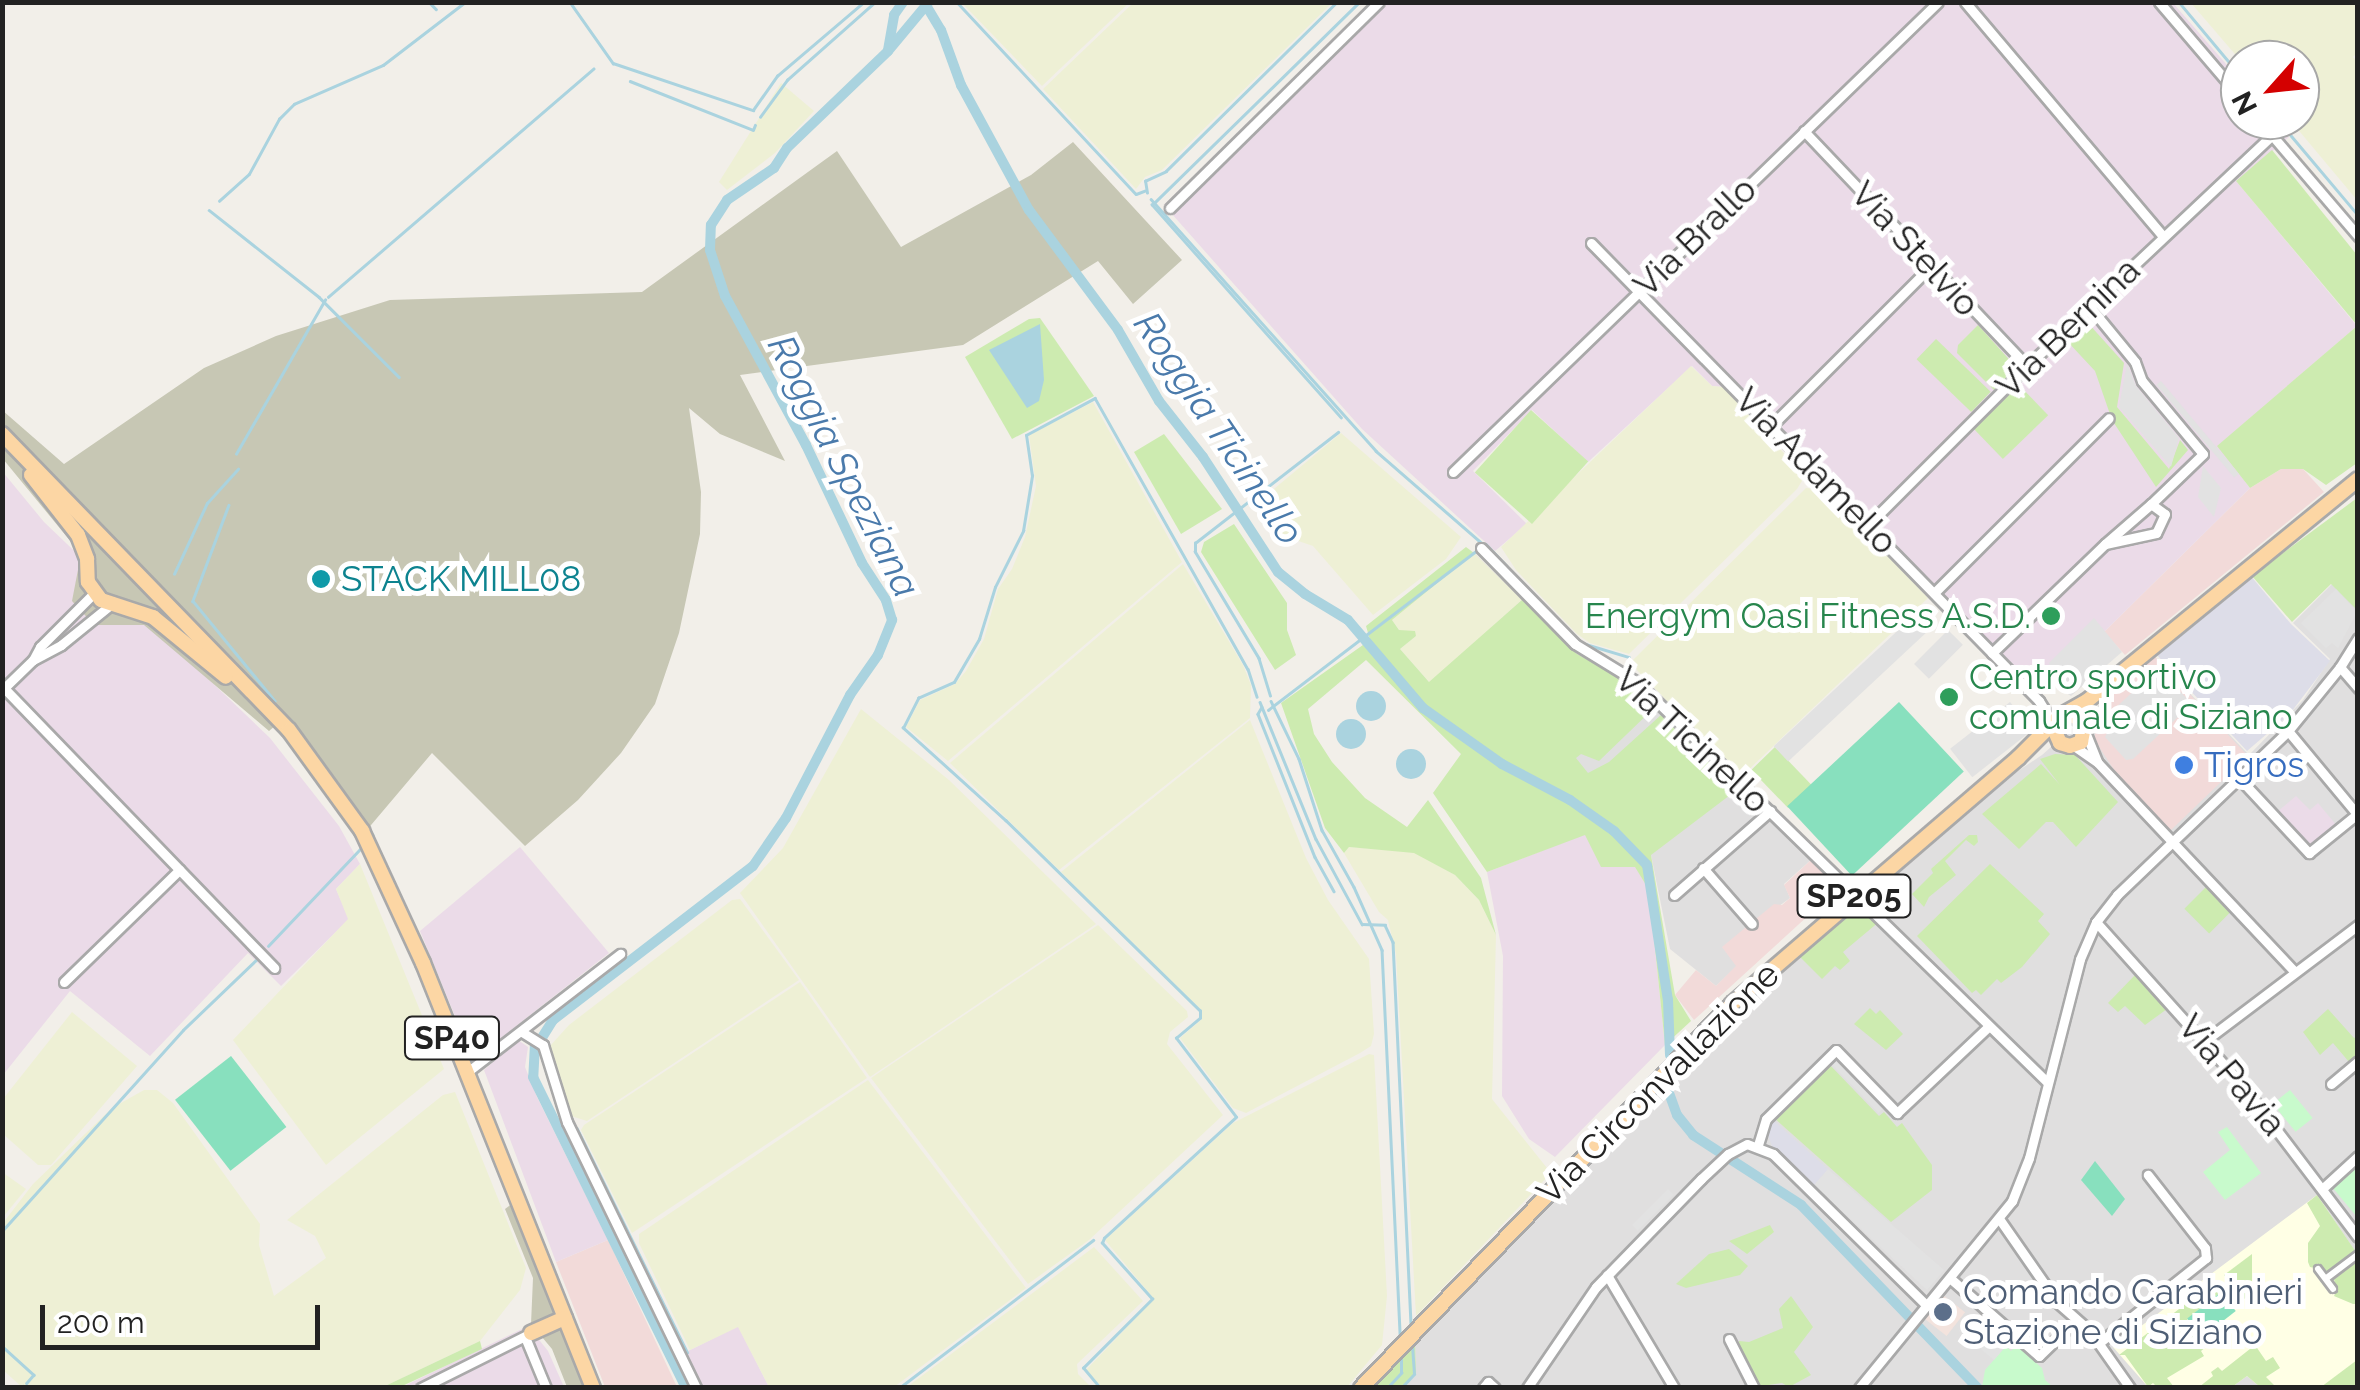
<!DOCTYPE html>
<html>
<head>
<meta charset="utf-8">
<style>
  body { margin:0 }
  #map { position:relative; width:2360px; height:1390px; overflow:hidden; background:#f2efe9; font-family:Raleway,sans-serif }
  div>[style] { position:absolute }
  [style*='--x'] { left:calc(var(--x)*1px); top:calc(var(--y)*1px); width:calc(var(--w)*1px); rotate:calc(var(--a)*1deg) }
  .residential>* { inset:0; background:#e0dfdf }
  .commercial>* { inset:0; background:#f2dad9 }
  .industrial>* { inset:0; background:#ebdbe8 }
  .education>* { inset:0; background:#ffffe5 }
  .military>* { inset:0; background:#f3e3dd; transform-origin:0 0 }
  .construction>* { inset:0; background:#c7c7b4 }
  .farmland>* { inset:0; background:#eef0d5 }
  .grass>* { inset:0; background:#cdebb0; transform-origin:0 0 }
  .park>* { inset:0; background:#c8facc; transform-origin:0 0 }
  .pitch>* { inset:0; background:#88e0be; transform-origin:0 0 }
  .parking>* { inset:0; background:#e2e2e2; transform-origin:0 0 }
  .plaza>* { inset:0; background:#dddde8 }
  .water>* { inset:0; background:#aad3df }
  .round { border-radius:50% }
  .stream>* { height:2.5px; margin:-1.25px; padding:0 1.25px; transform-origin:1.25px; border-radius:1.25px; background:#aad3df }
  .canal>* { height:10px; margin:-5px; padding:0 5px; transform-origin:5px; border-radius:5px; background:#aad3df }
  .roads { filter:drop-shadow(2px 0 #a9a9a9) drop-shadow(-2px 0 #a9a9a9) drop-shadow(0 2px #a9a9a9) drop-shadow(0 -2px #a9a9a9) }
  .pedestrian>* { height:6px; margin:-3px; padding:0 3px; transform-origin:3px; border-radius:3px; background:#fff }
  .minor>* { height:9px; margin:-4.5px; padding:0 4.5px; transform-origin:4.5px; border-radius:4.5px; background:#fff }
  .primary>* { height:14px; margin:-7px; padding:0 7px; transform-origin:7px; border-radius:7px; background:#fcd6a4 }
  .dots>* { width:28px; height:28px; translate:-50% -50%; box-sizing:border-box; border:5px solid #fff; border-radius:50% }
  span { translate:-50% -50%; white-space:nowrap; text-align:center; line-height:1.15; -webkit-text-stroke:10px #fff; paint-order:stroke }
  .shield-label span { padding:2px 8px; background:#fff; border:2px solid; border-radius:8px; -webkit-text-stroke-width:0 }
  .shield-label { font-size:32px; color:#222; font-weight:700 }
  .street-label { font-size:35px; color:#222 }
  .culture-label { font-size:35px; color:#0d838f }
  .left { translate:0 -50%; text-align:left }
  .leisure-label { font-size:35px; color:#27864d }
  .right { translate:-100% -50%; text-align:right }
  .shop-label { font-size:35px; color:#366cbe }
  .service-label { font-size:35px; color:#4e5e75 }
  .water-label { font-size:38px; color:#4a7aab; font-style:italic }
  .frame { position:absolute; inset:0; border:5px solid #222; pointer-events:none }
  .north { position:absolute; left:2220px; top:40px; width:100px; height:100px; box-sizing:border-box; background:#fff; border:2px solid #a7a7a7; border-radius:50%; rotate:243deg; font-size:28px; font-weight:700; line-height:40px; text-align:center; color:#222 }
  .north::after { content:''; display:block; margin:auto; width:35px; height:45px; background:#d40000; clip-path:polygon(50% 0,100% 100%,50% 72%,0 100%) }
  .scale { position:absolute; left:40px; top:1305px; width:280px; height:45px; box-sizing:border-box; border:5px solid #222; border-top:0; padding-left:12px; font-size:30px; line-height:35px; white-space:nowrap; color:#222; -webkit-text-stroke:8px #fff; paint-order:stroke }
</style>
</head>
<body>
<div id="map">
  <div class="residential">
    <div style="clip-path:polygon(1474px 553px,1577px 654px,1626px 681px,1812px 859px,1784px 884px,1790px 898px,1723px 947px,1737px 966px,1716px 986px,1670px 949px,1651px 855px,1589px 802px)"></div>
    <div style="clip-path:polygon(2357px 559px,2357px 1387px,1372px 1388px,1714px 1029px,1820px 935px,1997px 785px,2042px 755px,2154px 656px,2249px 755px,2303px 700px,2330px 659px,2293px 623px)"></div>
  </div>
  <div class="commercial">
    <div style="clip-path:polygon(2281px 469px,2303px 469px,2324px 492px,2125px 655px,2104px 632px,2250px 488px)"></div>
    <div style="clip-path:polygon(2154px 656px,2248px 756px,2170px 831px,2120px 779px,2094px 739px,2101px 706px)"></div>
    <div style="clip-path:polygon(1812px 859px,1819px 859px,1844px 883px,1694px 1020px,1675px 995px,1696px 970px,1716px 986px,1736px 966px,1722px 947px,1774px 904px,1782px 905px,1790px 898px,1784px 885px)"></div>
    <div style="clip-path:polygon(608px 1240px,677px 1387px,605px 1387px,556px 1262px)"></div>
  </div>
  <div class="industrial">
    <div style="clip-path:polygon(1370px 3px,2173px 3px,2240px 80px,2240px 120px,2275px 120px,2289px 137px,2237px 182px,2357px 326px,2218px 446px,2250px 488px,2104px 632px,2096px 624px,2025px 694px,1724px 387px,1712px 386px,1692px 366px,1588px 462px,1532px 410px,1473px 471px,1527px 524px,1495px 551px,1362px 429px,1164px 205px)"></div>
    <div style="clip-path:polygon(2px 471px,44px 522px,270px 738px,339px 826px,360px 864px,336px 889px,349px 919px,281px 986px,248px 953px,150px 1056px,70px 991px,3px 1075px)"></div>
    <div style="clip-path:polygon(2296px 796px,2310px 810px,2318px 803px,2337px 826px,2311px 848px,2277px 812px)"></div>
    <div style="clip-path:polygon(1585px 834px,1635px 866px,1649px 890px,1665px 1045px,1555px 1157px,1529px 1139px,1502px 1096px,1503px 956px,1487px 872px)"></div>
    <div style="clip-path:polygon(520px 847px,609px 953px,473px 1060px,420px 931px)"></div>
    <div style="clip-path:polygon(518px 1040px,528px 1047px,525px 1067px,537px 1097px,608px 1240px,556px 1262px,484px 1070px)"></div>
    <div style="clip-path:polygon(528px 1326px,548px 1351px,564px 1387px,400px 1388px)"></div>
    <div style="clip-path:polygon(738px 1326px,769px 1387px,701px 1387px,684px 1353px)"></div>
  </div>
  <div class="education">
    <div style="clip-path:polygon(2317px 1195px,2357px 1254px,2357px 1387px,2260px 1387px,2247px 1376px,2232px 1387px,2148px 1387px,2113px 1347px)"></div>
  </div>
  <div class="military">
    <div style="left:1943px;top:1295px;width:28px;height:30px;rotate:38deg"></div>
  </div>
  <div class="construction">
    <div style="clip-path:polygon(1073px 142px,1182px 260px,1133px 304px,1098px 261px,963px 345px,740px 375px,785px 461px,720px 434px,689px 408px,701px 492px,700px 534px,679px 633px,655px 704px,621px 753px,578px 800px,525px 846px,432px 753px,366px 831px,283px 719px,269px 731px,144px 625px,94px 625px,72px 601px,81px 554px,3px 459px,2px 410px,64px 464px,204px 368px,276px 336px,390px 300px,642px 292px,837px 151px,901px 247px,1031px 175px)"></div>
    <div style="clip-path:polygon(525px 1194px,602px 1387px,567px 1387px,552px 1349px,531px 1324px,533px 1278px,505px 1209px)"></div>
  </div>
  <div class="farmland">
    <div style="clip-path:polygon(962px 3px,1129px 3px,1042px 86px)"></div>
    <div style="clip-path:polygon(1133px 3px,1329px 2px,1331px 4px,1162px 170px,1145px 177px,1136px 189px,1043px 89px)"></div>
    <div style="clip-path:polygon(2191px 3px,2357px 3px,2357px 53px,2353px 57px,2358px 62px,2357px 200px,2290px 120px,2300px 120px,2300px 60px,2240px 60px)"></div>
    <div style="clip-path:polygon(781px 83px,814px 111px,775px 153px,727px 190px,719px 182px)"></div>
    <div style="clip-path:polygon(1691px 366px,1712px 386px,1723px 387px,1805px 476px,1797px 489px,1629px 654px,1590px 643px,1577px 634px,1516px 570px,1501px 547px)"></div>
    <div style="clip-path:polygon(1093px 402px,1182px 562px,948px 761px,906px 727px,920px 700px,955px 684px,966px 671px,984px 639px,998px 589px,1012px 569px,1025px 537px,1036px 486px,1029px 435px)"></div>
    <div style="clip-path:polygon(1341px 433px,1461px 537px,1446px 559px,1373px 615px,1313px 546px,1278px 534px,1262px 508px,1268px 494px)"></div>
    <div style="clip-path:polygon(1806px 488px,1824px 490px,1928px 598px,1741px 777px,1630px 663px)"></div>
    <div style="clip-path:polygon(1474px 553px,1522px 600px,1430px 683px,1400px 649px,1416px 636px,1400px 631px,1392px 620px)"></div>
    <div style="clip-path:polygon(1183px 564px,1243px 665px,1251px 685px,1250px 718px,1059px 870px,950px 763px)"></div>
    <div style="clip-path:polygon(861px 709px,949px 780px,1096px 924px,870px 1077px,740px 893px,783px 848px)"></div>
    <div style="clip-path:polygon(1250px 720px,1306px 858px,1328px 900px,1369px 959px,1374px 1034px,1371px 1046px,1360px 1053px,1246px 1113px,1233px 1108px,1180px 1038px,1202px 1019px,1202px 1011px,1061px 872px)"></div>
    <div style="clip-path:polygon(1349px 847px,1414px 852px,1455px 875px,1479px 900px,1496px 935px,1492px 1099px,1551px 1173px,1416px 1316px,1396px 954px,1388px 920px,1379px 912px,1344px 853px)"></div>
    <div style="clip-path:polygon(360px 864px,444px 1069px,326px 1165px,233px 1040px,348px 919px,336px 889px)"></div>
    <div style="clip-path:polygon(740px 899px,799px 980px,587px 1121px,571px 1116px,550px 1046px,569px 1025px,732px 900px)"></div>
    <div style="clip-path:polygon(1098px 925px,1187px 1011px,1188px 1017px,1170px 1032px,1167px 1044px,1223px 1115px,1089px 1240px,1028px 1284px,871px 1078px)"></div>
    <div style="clip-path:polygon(800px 982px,867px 1078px,632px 1233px,581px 1130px,584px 1125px)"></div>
    <div style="clip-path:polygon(72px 1012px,137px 1066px,51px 1165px,38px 1165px,3px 1134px,3px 1099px)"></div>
    <div style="clip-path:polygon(1369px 1054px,1374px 1055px,1387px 1296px,1382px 1345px,1347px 1387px,1102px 1387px,1086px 1370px,1154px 1299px,1105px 1240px,1233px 1123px)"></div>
    <div style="clip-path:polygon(868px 1080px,1026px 1288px,894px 1387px,769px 1387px,738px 1327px,690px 1350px,639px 1243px,639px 1234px)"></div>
    <div style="clip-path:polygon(144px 1090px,157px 1090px,173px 1103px,260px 1224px,259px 1245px,274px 1296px,326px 1258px,315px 1236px,287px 1220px,443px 1095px,455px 1092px,526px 1268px,520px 1290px,480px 1341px,383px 1387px,23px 1388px,3px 1370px,3px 1223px,33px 1184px,112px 1108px)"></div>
    <div style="clip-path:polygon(2px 1172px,26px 1189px,3px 1217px,2px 1217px)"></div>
    <div style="clip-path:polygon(1094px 1247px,1143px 1301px,1077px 1364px,1078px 1374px,1091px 1387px,907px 1387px)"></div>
  </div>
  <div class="grass">
    <div style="clip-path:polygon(2272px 150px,2357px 255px,2357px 325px,2236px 181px)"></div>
    <div style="clip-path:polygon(1040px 318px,1094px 396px,1012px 439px,965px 357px,1029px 319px)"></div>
    <div style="clip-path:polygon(2088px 323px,2124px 363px,2117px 407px,2169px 469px,2180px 440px,2188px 450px,2156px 487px,2112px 420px,2095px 371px,2067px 341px)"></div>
    <div style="clip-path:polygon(1978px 325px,2016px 367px,1994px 390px,1957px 353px,1958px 345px)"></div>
    <div style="clip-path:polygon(2357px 326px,2357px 463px,2326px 485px,2303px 469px,2281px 469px,2250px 488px,2217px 446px)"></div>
    <div style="left:1936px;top:339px;width:76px;height:28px;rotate:44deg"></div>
    <div style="left:2019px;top:385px;width:42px;height:63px;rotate:46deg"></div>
    <div style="left:1531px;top:410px;width:77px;height:84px;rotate:42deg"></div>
    <div style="clip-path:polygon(1164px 434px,1222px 509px,1181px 534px,1134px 452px)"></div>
    <div style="clip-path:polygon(2357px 498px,2357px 610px,2331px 584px,2292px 622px,2252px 576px)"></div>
    <div style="clip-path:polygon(1234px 524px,1287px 603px,1287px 630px,1296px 655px,1275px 670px,1201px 552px,1204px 542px)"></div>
    <div style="clip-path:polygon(1466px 547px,1474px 553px,1392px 620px,1399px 630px,1415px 631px,1416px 636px,1400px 649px,1429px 682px,1522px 600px,1577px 654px,1626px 681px,1654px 708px,1599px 761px,1581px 754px,1576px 758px,1588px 773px,1609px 762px,1661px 715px,1738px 789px,1651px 855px,1675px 995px,1691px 1021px,1665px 1045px,1649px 890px,1635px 867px,1601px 867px,1585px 835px,1487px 872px,1433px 793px,1461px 754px,1366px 660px,1308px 709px,1314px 734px,1332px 762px,1365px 798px,1407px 827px,1428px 800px,1481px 878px,1496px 935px,1479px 900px,1455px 875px,1414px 853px,1349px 847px,1344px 853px,1325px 828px,1281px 703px,1370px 640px,1366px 626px)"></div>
    <div style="left:1775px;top:747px;width:53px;height:33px;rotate:46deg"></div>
    <div style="clip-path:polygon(2055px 754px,2075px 755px,2118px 802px,2076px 847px,2053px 822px,2046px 822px,2019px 849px,1982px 814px,2041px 764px,2060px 785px,2040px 759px)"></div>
    <div style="clip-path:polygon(1969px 835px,1977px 835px,1978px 842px,1974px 846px,1966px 840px,1945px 861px,1956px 875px,1929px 897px,1924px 907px,1912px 894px,1933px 873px,1931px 869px)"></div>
    <div style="clip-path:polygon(1990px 864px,2044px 914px,2038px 921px,2050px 934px,2022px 967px,2001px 983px,1997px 979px,1981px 995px,1976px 990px,1972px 993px,1917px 936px)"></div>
    <div style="left:2207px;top:886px;width:35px;height:32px;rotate:45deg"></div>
    <div style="clip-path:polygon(1857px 904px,1880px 921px,1843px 952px,1850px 961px,1840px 970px,1835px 966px,1822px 979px,1799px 956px)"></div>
    <div style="clip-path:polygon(2136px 974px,2167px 1009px,2145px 1025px,2125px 1006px,2118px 1012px,2108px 1003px)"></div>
    <div style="clip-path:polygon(1870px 1008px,1876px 1014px,1880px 1010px,1903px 1034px,1886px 1050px,1854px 1024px)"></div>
    <div style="clip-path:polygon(2328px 1009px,2354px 1038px,2357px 1036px,2357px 1055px,2349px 1062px,2333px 1043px,2320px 1055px,2303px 1032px)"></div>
    <div style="clip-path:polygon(1829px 1064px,1879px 1116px,1884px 1112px,1897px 1127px,1902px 1123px,1932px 1165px,1932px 1190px,1891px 1222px,1774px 1118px)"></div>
    <div style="clip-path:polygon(2317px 1195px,2356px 1252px,2330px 1272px,2310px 1267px,2308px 1262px,2308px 1243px,2320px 1226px,2307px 1203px)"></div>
    <div style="clip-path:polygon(1770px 1225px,1774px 1232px,1747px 1254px,1729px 1241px)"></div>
    <div style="clip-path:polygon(1729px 1249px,1748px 1266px,1740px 1275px,1686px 1288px,1676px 1284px,1709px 1254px)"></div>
    <div style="clip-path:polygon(2252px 1254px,2252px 1292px,2243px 1300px,2224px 1275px)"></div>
    <div style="clip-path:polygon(2357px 1257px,2357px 1304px,2353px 1304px,2334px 1296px,2337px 1290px,2333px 1276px)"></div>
    <div style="clip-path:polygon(2213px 1283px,2221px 1292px,2187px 1319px,2207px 1346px,2201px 1351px,2204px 1356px,2167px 1378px,2174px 1387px,2157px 1387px,2153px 1383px,2148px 1387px,2125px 1355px,2119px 1355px)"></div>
    <div style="clip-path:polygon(1791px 1296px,1813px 1327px,1794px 1352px,1811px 1375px,1789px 1387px,1782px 1383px,1755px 1387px,1740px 1359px,1739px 1341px,1749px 1342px,1783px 1328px,1779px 1309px)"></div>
    <div style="clip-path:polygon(480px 1341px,482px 1349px,400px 1387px,383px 1387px)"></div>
    <div style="clip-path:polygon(1415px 1344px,1416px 1374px,1404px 1387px,1372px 1387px)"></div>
    <div style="clip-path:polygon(2255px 1345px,2266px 1361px,2273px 1357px,2280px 1368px,2266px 1377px,2276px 1387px,2260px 1387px,2247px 1376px,2232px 1387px,2199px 1387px,2213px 1376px,2211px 1372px,2218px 1367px,2222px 1371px)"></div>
    <div style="clip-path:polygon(2357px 1360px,2357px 1387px,2321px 1387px)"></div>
  </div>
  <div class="park">
    <div style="left:2290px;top:1090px;width:36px;height:22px;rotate:51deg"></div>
    <div style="clip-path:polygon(2227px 1127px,2261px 1173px,2225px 1200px,2203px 1172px,2230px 1150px,2218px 1132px)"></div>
    <div style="clip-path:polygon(2357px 1166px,2357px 1217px,2332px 1187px)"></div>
    <div style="clip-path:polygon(2016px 1345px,2042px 1368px,2045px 1380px,2053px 1387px,1982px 1387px,1985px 1370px,2006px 1346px,2011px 1351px)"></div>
  </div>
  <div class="pitch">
    <div style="left:1899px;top:702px;width:95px;height:153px;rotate:47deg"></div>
    <div style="left:231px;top:1056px;width:90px;height:71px;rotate:52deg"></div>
    <div style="clip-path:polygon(2095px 1161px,2125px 1199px,2112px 1216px,2081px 1180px)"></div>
    <div style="left:2221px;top:1292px;width:24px;height:43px;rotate:52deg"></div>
  </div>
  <div class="parking">
    <div style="clip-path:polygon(2127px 363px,2136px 386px,2179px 438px,2171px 467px,2119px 407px)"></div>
    <div style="left:2161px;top:381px;width:121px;height:6px;rotate:50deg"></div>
    <div style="clip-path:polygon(2203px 466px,2221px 488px,2214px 517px,2198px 497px)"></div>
    <div style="clip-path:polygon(2336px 589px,2357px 612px,2338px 648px,2332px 643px,2326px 648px,2301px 623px)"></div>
    <div style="left:1923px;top:607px;width:21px;height:204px;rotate:47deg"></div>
    <div style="clip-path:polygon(2094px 618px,2122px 652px,2071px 696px,2063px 691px,2049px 663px)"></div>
    <div style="left:1948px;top:630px;width:21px;height:48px;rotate:45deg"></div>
    <div style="clip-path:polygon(2158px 668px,2192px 704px,2133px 759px,2126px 760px,2105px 737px,2113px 721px,2108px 715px)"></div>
    <div style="left:2010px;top:702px;width:36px;height:76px;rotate:52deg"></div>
    <div style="left:1837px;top:1060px;width:67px;height:7px;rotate:46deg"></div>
    <div style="clip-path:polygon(1828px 1169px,1944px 1270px,1927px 1290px,1814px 1185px)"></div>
    <div style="left:1668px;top:1189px;width:8px;height:51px;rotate:45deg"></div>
    <div style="clip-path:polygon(1974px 1314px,2006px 1346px,1994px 1360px,1959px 1331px)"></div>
  </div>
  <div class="plaza">
    <div style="clip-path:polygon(2250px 575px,2291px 624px,2330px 661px,2289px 715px,2247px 751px,2156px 654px)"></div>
    <div style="clip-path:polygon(1773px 1120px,1828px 1169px,1814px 1185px,1772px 1146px,1767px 1133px)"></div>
  </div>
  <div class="water">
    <div style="clip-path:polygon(1040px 324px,1044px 380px,1039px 401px,1027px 408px,989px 350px)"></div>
    <div class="round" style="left:1356px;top:691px;width:30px;height:30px"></div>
    <div class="round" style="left:1336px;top:719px;width:30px;height:30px"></div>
    <div class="round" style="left:1396px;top:749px;width:30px;height:30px"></div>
  </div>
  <div class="stream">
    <div style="--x:429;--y:2;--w:10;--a:45"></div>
    <div style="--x:570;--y:2;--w:75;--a:54.8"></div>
    <div style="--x:613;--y:63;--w:148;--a:18.6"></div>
    <div style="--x:753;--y:110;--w:42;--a:-54.8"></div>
    <div style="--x:777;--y:76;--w:114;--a:-40.4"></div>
    <div style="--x:957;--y:2;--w:262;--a:47"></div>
    <div style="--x:1136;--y:194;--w:9;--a:-21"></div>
    <div style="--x:2179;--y:2;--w:95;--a:50.1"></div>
    <div style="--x:630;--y:81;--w:132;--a:21.7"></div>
    <div style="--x:753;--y:130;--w:5;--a:-68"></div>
    <div style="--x:760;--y:117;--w:46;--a:-53.9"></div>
    <div style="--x:787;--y:80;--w:118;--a:-41.6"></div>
    <div style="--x:2278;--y:120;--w:124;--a:49.9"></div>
    <div style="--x:1147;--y:193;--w:12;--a:-99"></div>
    <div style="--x:1145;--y:181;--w:23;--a:-25"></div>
    <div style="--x:1166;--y:171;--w:240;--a:-44.7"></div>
    <div style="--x:1151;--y:199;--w:338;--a:48.2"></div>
    <div style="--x:1376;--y:451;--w:143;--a:41"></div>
    <div style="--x:219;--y:201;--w:40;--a:-42"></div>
    <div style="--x:249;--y:174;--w:63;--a:-61.4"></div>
    <div style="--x:279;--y:119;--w:21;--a:-45"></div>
    <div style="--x:294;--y:104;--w:97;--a:-23.7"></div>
    <div style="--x:383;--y:65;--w:103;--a:-37.5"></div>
    <div style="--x:209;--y:210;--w:140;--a:38.3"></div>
    <div style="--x:319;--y:297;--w:113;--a:45"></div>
    <div style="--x:328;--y:297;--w:350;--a:-40.7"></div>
    <div style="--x:1341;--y:418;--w:285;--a:-131.6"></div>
    <div style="--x:1152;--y:205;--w:290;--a:-44.4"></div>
    <div style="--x:236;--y:454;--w:178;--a:-60"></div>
    <div style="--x:229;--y:505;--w:103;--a:110.6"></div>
    <div style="--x:193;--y:601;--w:129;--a:50.6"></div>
    <div style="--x:1486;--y:544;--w:117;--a:46.4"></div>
    <div style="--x:174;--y:574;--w:78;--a:-65.1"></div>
    <div style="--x:207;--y:503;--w:46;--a:-47.6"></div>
    <div style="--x:1579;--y:642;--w:52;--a:16.7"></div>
    <div style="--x:1270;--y:696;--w:39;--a:-107"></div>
    <div style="--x:1259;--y:659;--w:125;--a:-120.9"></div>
    <div style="--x:1195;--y:552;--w:9;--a:-90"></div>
    <div style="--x:1195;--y:543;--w:181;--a:-37.8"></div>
    <div style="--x:1271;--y:701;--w:64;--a:64.2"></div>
    <div style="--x:1299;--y:759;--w:75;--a:72.1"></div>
    <div style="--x:1322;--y:830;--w:65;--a:60.7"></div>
    <div style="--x:1354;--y:887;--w:69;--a:66"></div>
    <div style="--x:1382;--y:950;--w:387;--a:87.3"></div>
    <div style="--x:1260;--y:702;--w:148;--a:67.8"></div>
    <div style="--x:1316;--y:839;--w:97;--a:61.6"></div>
    <div style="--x:1362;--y:924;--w:23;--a:2"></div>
    <div style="--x:1385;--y:925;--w:19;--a:65"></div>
    <div style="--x:1393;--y:942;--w:384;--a:87.3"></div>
    <div style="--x:1262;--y:707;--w:8;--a:120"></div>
    <div style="--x:1258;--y:714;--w:154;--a:68.3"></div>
    <div style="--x:1315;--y:857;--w:39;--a:61"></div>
    <div style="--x:1268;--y:710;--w:262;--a:-37.4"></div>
    <div style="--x:291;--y:720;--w:141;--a:54.5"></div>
    <div style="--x:268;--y:946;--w:137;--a:-46.5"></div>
    <div style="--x:577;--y:1128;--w:250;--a:63.8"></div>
    <div style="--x:2;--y:1231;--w:270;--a:-48"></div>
    <div style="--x:183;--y:1030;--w:103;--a:-43.8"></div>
    <div style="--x:2;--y:1346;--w:43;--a:42.2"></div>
    <div style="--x:34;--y:1375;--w:11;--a:131"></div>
    <div style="--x:22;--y:1388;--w:2;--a:-63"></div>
    <div style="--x:899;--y:1388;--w:244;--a:-37.3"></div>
    <div style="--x:1100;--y:1388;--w:26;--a:-130"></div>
    <div style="--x:1083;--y:1368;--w:98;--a:-45"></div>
    <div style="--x:1152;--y:1299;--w:75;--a:-131.8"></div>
    <div style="--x:1102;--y:1243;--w:5;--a:-68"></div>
    <div style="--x:1104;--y:1238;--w:179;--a:-42.5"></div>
    <div style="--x:1236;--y:1117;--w:99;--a:-127.2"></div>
    <div style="--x:1176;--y:1038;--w:31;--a:-40"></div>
    <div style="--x:1200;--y:1018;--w:7;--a:-90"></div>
    <div style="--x:1200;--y:1011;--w:272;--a:-135.6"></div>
    <div style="--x:1006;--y:821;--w:139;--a:-137.9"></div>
    <div style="--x:903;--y:728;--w:34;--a:-63"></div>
    <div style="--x:918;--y:698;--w:39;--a:-24"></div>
    <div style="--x:954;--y:682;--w:50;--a:-59.8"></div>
    <div style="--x:979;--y:639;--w:54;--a:-72.9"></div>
    <div style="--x:995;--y:587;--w:63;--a:-63.4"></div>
    <div style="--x:1023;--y:531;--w:56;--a:-80.7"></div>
    <div style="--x:1032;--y:476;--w:41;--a:-98.3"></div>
    <div style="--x:1026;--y:435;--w:78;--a:-28.2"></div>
    <div style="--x:1095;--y:398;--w:311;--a:60.6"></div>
    <div style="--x:1248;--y:669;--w:29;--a:72"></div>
    <div style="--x:1387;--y:1388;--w:21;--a:-47"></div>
    <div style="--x:1401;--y:1373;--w:15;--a:-90"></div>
    <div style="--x:1401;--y:1388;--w:19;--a:-47"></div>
    <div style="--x:1414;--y:1374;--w:27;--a:-94"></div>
  </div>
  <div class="canal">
    <div style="--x:924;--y:2;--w:33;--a:59"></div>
    <div style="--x:941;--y:30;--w:59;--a:70"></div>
    <div style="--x:961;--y:85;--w:142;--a:61.5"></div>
    <div style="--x:1029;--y:210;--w:149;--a:53.4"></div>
    <div style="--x:1118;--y:330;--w:82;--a:60"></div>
    <div style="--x:1159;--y:401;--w:71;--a:51.8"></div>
    <div style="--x:1203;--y:457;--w:137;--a:56.9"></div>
    <div style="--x:1278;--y:572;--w:35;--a:39"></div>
    <div style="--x:1305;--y:594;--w:50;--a:31.2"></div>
    <div style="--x:1348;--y:620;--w:116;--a:49.6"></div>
    <div style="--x:1423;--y:708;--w:97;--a:35.3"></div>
    <div style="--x:1502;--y:764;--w:77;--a:27.9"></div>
    <div style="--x:1570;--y:800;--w:54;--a:35.2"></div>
    <div style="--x:1614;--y:831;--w:47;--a:45.9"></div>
    <div style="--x:1647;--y:865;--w:137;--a:81.2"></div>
    <div style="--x:1668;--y:1000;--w:55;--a:87.9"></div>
    <div style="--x:888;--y:50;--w:36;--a:-80"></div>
    <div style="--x:894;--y:15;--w:16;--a:-55"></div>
    <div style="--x:543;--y:1036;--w:19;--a:-58"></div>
    <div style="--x:553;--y:1020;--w:252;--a:-37.6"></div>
    <div style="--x:753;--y:866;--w:58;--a:-55.5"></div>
    <div style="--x:786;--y:818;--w:139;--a:-62.5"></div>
    <div style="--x:850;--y:695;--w:49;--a:-55"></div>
    <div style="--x:878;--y:655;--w:38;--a:-68"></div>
    <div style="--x:892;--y:620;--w:21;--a:-107"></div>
    <div style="--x:886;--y:600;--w:44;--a:-123"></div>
    <div style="--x:862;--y:563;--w:131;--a:-115.4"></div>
    <div style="--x:806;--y:445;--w:170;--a:-118.5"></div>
    <div style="--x:725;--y:296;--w:48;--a:-108.1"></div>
    <div style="--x:710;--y:250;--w:25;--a:-88"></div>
    <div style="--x:711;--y:225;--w:30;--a:-57"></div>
    <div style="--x:727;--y:200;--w:57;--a:-34.2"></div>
    <div style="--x:774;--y:168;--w:24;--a:-57"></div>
    <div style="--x:787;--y:148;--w:140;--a:-43.8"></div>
    <div style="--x:888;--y:51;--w:62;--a:-50.2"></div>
    <div style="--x:535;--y:1044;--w:33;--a:93"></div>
    <div style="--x:533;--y:1077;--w:347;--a:63.8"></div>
    <div style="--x:1669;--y:1093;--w:23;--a:70"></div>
    <div style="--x:1677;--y:1115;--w:26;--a:51"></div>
    <div style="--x:1693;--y:1135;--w:129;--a:32.9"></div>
    <div style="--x:1801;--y:1205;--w:255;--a:46"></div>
  </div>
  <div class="roads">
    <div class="pedestrian">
      <div style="--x:2318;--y:1269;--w:25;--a:53"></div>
      <div style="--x:2328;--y:1277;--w:38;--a:-37"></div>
    </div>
    <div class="minor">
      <div style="--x:1965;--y:2;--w:307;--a:49.8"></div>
      <div style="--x:2159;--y:2;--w:125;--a:49.5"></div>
      <div style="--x:2259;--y:120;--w:153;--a:49.5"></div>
      <div style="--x:1804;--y:131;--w:324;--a:46.5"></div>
      <div style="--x:1170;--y:208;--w:293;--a:-44.6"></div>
      <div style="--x:1591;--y:243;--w:641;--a:45.63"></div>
      <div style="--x:2039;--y:701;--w:28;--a:58"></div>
      <div style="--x:2090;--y:307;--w:71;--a:50.7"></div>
      <div style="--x:2135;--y:362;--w:20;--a:70"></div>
      <div style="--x:2142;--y:381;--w:95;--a:50.1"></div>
      <div style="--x:2203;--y:454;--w:72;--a:136.1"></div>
      <div style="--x:1771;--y:426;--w:225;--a:-45"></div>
      <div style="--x:1453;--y:472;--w:675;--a:-44.1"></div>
      <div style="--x:1868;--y:525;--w:225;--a:-45"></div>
      <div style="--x:2027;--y:366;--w:337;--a:-43.3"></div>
      <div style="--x:1481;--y:548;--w:134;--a:45.6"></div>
      <div style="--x:1575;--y:644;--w:73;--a:31.5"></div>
      <div style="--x:1637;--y:682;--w:573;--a:44.29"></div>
      <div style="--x:1934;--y:593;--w:247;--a:-45"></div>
      <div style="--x:1992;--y:653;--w:157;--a:-44"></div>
      <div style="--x:2105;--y:544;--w:61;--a:-41"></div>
      <div style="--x:2151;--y:504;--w:17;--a:36"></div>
      <div style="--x:2165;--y:514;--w:21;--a:115"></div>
      <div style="--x:2156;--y:533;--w:52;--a:167.8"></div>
      <div style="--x:33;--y:660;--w:15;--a:-62"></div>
      <div style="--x:40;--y:647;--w:76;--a:-45"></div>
      <div style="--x:2340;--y:667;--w:28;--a:49"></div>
      <div style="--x:2;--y:686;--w:392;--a:46"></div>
      <div style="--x:2;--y:690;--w:43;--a:-44.1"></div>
      <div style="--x:33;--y:660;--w:32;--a:-28"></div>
      <div style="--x:61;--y:645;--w:62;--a:-39.1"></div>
      <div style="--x:2086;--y:734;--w:29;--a:68"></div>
      <div style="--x:2074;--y:746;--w:29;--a:35"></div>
      <div style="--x:2098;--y:763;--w:287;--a:46.7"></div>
      <div style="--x:2239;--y:778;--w:103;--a:47"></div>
      <div style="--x:2309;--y:853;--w:62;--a:-39.1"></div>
      <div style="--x:2357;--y:814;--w:108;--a:-129.7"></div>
      <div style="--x:1703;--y:868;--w:74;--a:48.8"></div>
      <div style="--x:1674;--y:895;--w:128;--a:-41.2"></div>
      <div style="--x:2096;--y:922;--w:222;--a:48.1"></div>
      <div style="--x:2244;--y:1087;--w:188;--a:52.8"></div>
      <div style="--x:64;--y:982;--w:161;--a:-44.2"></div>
      <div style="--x:522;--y:1032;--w:25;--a:32"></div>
      <div style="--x:543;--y:1045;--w:81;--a:72.7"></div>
      <div style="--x:567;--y:1122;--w:296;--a:64.1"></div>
      <div style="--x:2206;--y:1040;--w:191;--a:-37.1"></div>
      <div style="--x:466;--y:1073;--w:195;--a:-37.7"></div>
      <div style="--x:2331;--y:1084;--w:35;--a:-40"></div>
      <div style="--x:1758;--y:1145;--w:27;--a:-73"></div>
      <div style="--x:1766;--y:1119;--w:98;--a:-44.6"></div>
      <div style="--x:1836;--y:1050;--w:88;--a:45.9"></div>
      <div style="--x:1897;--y:1113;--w:125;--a:-43.4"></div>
      <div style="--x:2323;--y:1188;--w:47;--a:-42.4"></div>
      <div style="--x:2000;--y:1220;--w:100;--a:55.2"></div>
      <div style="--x:2057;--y:1302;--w:44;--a:41.3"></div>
      <div style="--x:2090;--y:1331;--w:70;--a:54.9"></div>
      <div style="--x:1607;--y:1275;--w:131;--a:59.3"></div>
      <div style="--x:1951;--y:1279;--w:117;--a:41.2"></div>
      <div style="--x:2039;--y:1356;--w:43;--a:-44.1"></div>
      <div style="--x:2070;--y:1326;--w:11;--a:-10"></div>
      <div style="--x:525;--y:1337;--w:55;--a:67.6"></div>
      <div style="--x:1729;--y:1339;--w:55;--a:63"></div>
      <div style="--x:2099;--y:1343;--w:137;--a:-38.5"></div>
      <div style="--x:2206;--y:1258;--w:10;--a:-96"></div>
      <div style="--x:2205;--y:1248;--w:93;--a:-128"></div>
      <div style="--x:421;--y:1388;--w:123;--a:-26.6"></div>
      <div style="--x:1483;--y:1388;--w:8;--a:-50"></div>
      <div style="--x:1488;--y:1382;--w:9;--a:41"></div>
      <div style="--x:1527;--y:1388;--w:122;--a:-55.7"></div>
      <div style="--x:1596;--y:1287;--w:151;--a:-45.8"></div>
      <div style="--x:1701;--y:1179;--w:37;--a:-43"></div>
      <div style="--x:1728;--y:1154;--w:21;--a:-28"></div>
      <div style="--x:1747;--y:1144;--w:28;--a:21"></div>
      <div style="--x:1773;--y:1154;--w:216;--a:44.6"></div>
      <div style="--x:1859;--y:1388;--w:242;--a:-50.7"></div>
      <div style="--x:2012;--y:1201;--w:46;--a:-68.4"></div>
      <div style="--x:2029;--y:1158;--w:205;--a:-75.6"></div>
      <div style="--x:2080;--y:959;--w:40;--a:-66.6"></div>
      <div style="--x:2096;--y:922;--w:34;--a:-52"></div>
      <div style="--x:2117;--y:895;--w:237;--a:-43.8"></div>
      <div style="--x:2288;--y:731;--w:82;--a:-50.9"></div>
      <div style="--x:2340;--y:667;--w:34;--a:-58"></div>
    </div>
    <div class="primary">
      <div style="--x:2;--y:434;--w:412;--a:45.9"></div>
      <div style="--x:289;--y:730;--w:125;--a:54.1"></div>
      <div style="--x:362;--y:831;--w:145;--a:65.2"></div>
      <div style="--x:423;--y:963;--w:458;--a:68.2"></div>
      <div style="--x:31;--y:475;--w:76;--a:51.9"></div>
      <div style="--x:78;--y:535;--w:26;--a:69"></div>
      <div style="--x:87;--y:559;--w:23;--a:88"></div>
      <div style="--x:88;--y:582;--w:22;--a:54"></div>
      <div style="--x:101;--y:600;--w:55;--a:18.1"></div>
      <div style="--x:153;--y:617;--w:94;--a:39.4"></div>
      <div style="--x:2053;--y:727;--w:17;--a:66"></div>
      <div style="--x:2060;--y:743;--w:10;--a:17"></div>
      <div style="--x:2070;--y:746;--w:12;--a:-20"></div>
      <div style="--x:2081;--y:742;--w:20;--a:-79"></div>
      <div style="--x:2085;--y:722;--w:19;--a:-152"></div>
      <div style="--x:531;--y:1333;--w:37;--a:-24"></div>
      <div style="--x:1361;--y:1388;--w:534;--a:-45.99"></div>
      <div style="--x:1732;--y:1004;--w:377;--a:-40.7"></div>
      <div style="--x:2018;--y:758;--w:59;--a:-45"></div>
      <div style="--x:2060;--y:716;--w:31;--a:-29"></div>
      <div style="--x:2087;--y:701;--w:350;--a:-39.3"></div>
    </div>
  </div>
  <div class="dots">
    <div style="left:321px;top:579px;background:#0f9aa8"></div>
    <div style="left:2051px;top:616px;background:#2e9e5b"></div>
    <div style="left:1949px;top:697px;background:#2e9e5b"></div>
    <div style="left:2184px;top:765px;background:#3f7fe0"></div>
    <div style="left:1943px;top:1312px;background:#5c6f8a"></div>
  </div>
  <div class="shield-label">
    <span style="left:1854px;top:896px">SP205</span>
    <span style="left:452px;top:1038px">SP40</span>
  </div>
  <div class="street-label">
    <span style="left:1695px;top:237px;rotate:-44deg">Via Brallo</span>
    <span style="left:1915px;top:249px;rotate:47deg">Via Stelvio</span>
    <span style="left:2068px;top:328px;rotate:-44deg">Via Bernina</span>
    <span style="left:1816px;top:471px;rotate:46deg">Via Adamello</span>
    <span style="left:1692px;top:740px;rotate:43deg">Via Ticinello</span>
    <span style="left:2232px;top:1075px;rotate:50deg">Via Pavia</span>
    <span style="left:1658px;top:1083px;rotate:-45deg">Via Circonvallazione</span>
  </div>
  <div class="culture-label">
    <span class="left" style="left:341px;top:579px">STACK MILL08</span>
  </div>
  <div class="leisure-label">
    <span class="right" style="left:2031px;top:616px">Energym Oasi Fitness A.S.D.</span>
    <span class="left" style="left:1969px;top:697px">Centro sportivo<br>comunale di Siziano</span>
  </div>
  <div class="shop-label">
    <span class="left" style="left:2204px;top:765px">Tigros</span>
  </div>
  <div class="service-label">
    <span class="left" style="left:1963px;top:1312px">Comando Carabinieri<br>Stazione di Siziano</span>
  </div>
  <div class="water-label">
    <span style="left:1219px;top:428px;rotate:56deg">Roggia Ticinello</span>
    <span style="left:844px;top:466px;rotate:63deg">Roggia Speziana</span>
  </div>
  <div class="frame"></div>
  <div class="north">N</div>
  <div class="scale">200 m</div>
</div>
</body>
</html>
